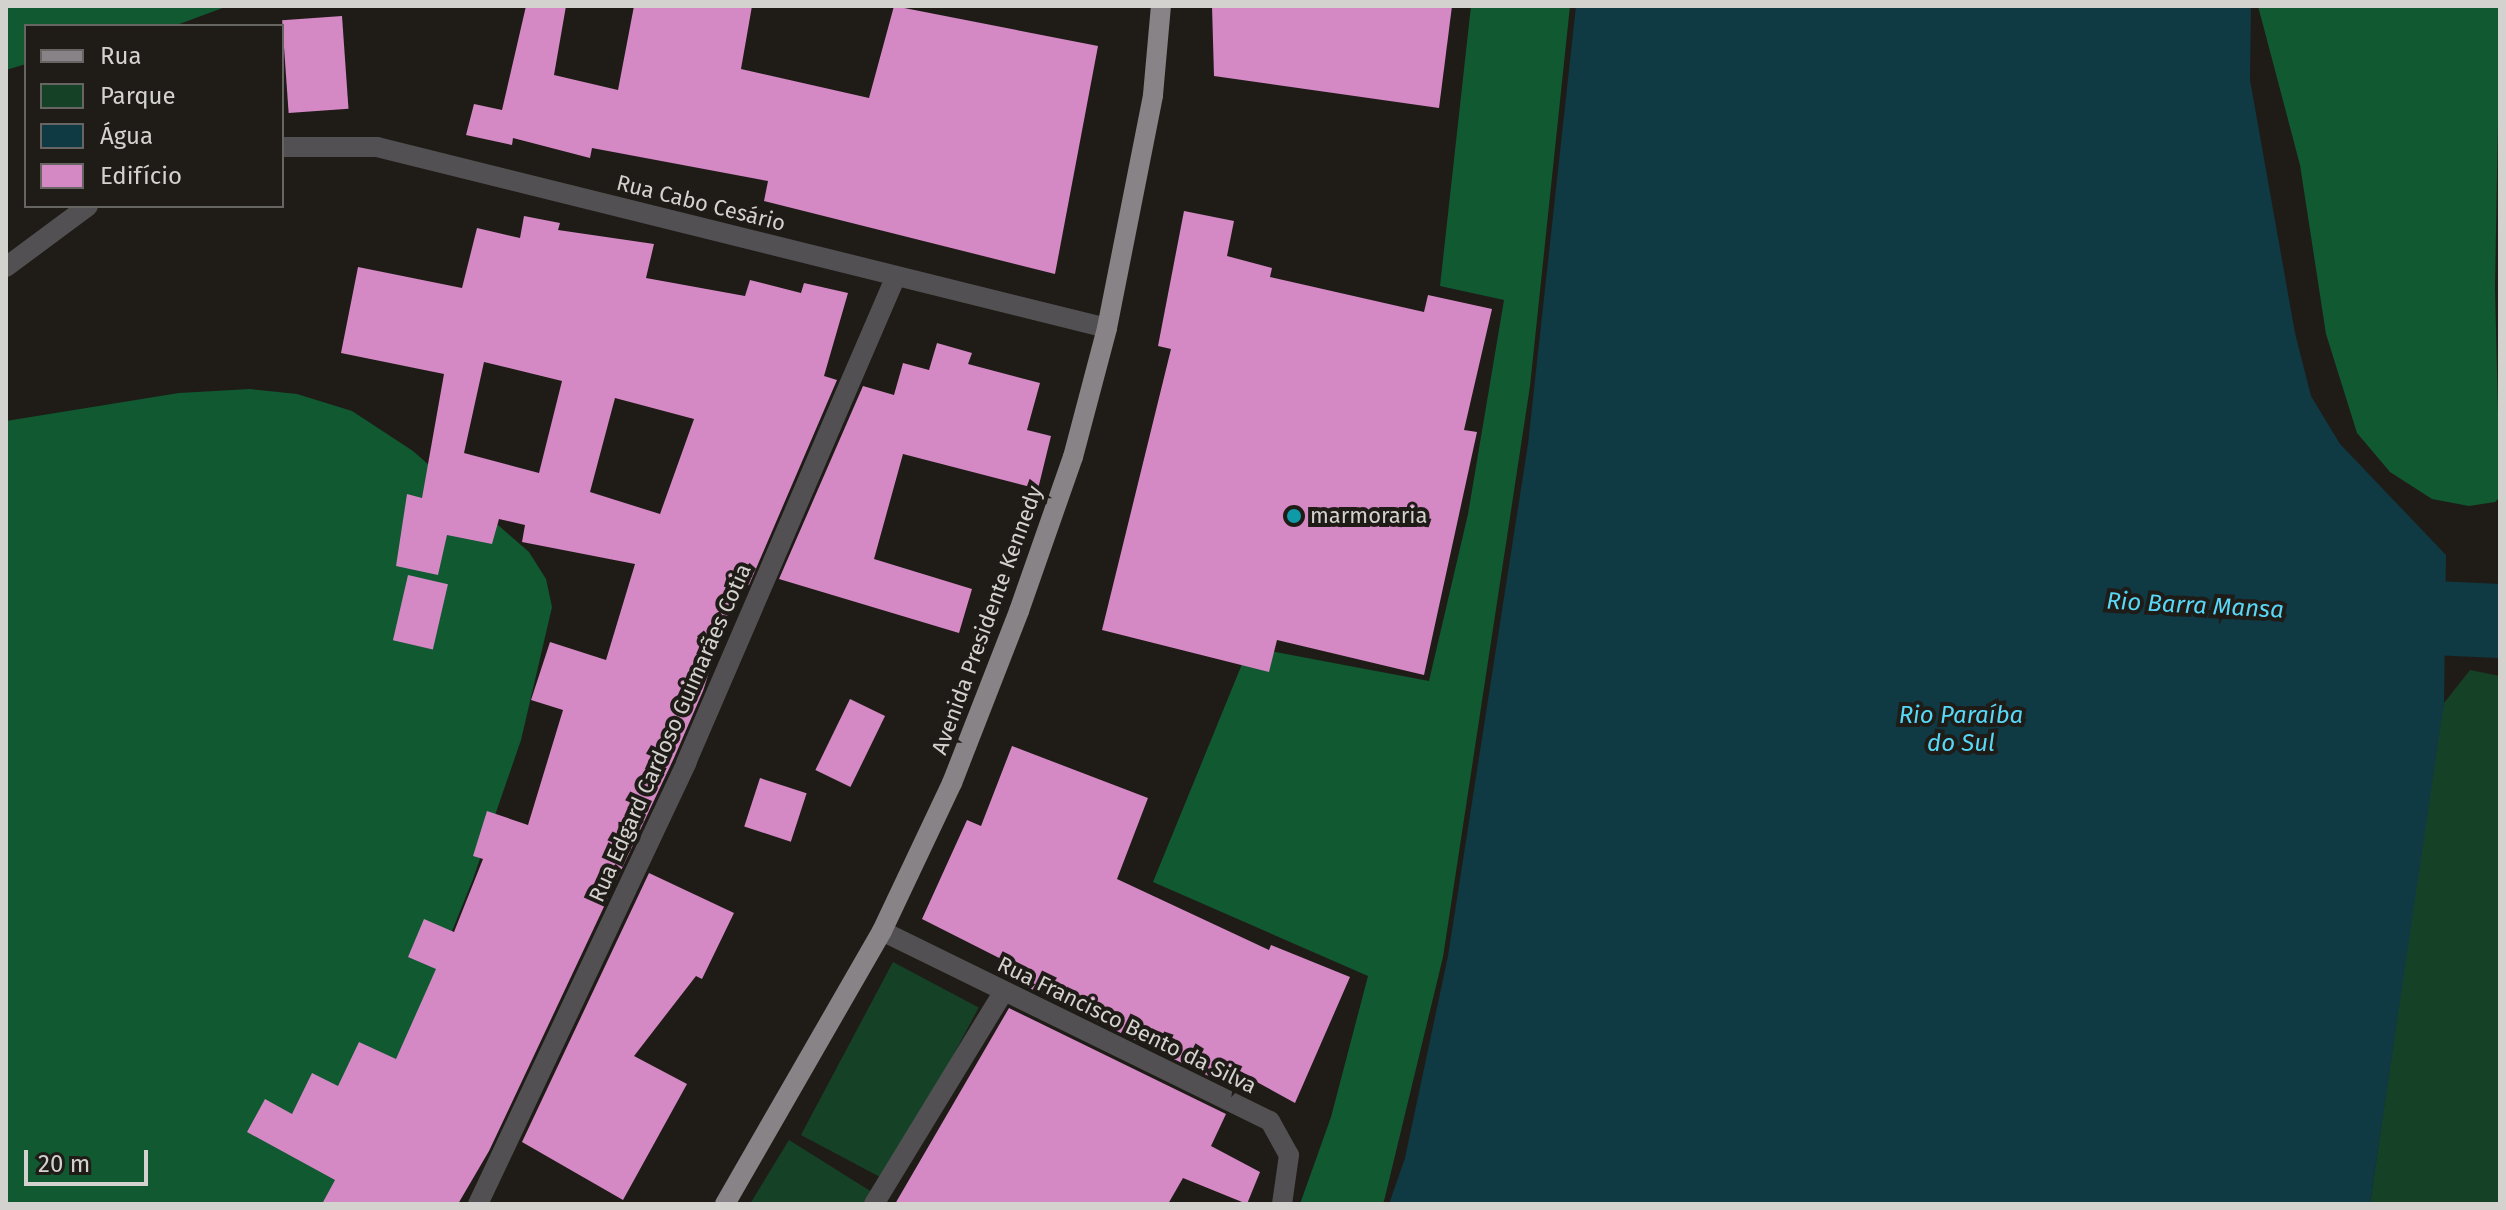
<!DOCTYPE html>
<html>
<head>
<meta charset="utf-8">
<style>
  body { margin:0 }
  #map { position:relative; width:2506px; height:1210px; overflow:hidden; background:#1f1c18; font-family:"Fira Sans",sans-serif }
  div>[style] { position:absolute }
  [style*='--x'] { left:calc(var(--x)*1px); top:calc(var(--y)*1px); width:calc(var(--w)*1px); rotate:calc(var(--a)*1deg) }
  .green>* { inset:0; background:#154227; transform-origin:0 0 }
  .forest>* { inset:0; background:#105931 }
  .water>* { inset:0; background:#0f3943 }
  .river>* { height:74px; margin:-37px; padding:0 37px; transform-origin:37px; border-radius:37px; background:#0f3943 }
  .building>* { inset:0; background:#d488c4; transform-origin:0 0 }
  .minor>* { height:20px; margin:-10px; padding:0 10px; transform-origin:10px; border-radius:10px; background:#525052 }
  .major>* { height:20px; margin:-10px; padding:0 10px; transform-origin:10px; border-radius:10px; background:#878387 }
  .dots>* { width:22px; height:22px; translate:-50% -50%; box-sizing:border-box; border:4px solid #1f1c18; border-radius:50% }
  span { translate:-50% -50%; white-space:nowrap; text-align:center; line-height:1.15; -webkit-text-stroke:8px #1f1c18; paint-order:stroke }
  .street-label { font-size:22px; color:#d4d2cf }
  .poi-label { font-size:22px; color:#d4d2cf }
  .left { translate:0 -50%; text-align:left }
  .water-label { font-size:24px; color:#57d8f7; font-style:italic }
  .frame { position:absolute; inset:0; border:8px solid #d4d2cf; pointer-events:none }
  .legend { position:absolute; left:24px; top:24px; width:260px; height:184px; box-sizing:border-box; background:#1f1c18; border:2px solid #676561; margin:0; padding:10px 14px; list-style:none; font-size:24px; color:#d4d2cf }
  .legend li { display:flex; align-items:center; gap:16px; height:40px }
  .legend b { width:40px; border:2px solid #676561 }
  .scale { position:absolute; left:24px; top:1150px; width:124px; height:36px; box-sizing:border-box; border:4px solid #d4d2cf; border-top:0; padding-left:10px; font-size:24px; line-height:28px; white-space:nowrap; color:#d4d2cf; -webkit-text-stroke:6px #1f1c18; paint-order:stroke }
</style>
</head>
<body>
<div id="map">
  <div class="green">
    <div style="clip-path:polygon(2470px 670px,2500px 676px,2500px 1204px,2370px 1204px,2439px 726px,2444px 703px)"></div>
    <div style="left:893px;top:962px;width:97px;height:196px;rotate:28deg"></div>
    <div style="clip-path:polygon(789px 1140px,875px 1194px,869px 1204px,750px 1204px)"></div>
  </div>
  <div class="forest">
    <div style="clip-path:polygon(6px 6px,228px 6px,174px 26px,26px 26px,26px 64px,6px 70px)"></div>
    <div style="clip-path:polygon(1471px 6px,1570px 6px,1530px 386px,1443px 957px,1385px 1197px,1383px 1204px,1300px 1204px,1331px 1117px,1368px 976px,1153px 882px,1249px 647px,1429px 681px,1468px 514px,1504px 300px,1440px 286px)"></div>
    <div style="clip-path:polygon(2258px 6px,2500px 6px,2495px 288px,2500px 497px,2495px 502px,2469px 506px,2432px 499px,2390px 472px,2357px 433px,2326px 334px,2300px 165px)"></div>
    <div style="clip-path:polygon(250px 389px,297px 394px,352px 411px,413px 451px,529px 552px,546px 579px,552px 607px,521px 740px,473px 879px,393px 1078px,328px 1204px,6px 1204px,6px 421px,179px 393px)"></div>
  </div>
  <div class="water">
    <div style="clip-path:polygon(1576px 6px,2251px 6px,2250px 80px,2295px 333px,2311px 396px,2340px 444px,2446px 555px,2444px 703px,2370px 1204px,1389px 1204px,1405px 1158px,1448px 956px,1528px 444px)"></div>
  </div>
  <div class="river">
    <div style="--x:2345;--y:614;--w:155;--a:2.6"></div>
  </div>
  <div class="building">
    <div style="clip-path:polygon(526px 6px,566px 6px,554px 75px,618px 90px,634px 6px,752px 6px,741px 69px,869px 98px,894px 6px,1098px 46px,1055px 274px,764px 201px,768px 181px,592px 148px,590px 158px,513px 138px,512px 145px,466px 135px,474px 104px,502px 110px)"></div>
    <div style="clip-path:polygon(1212px 6px,1452px 6px,1439px 108px,1214px 76px)"></div>
    <div style="left:342px;top:16px;width:93px;height:60px;rotate:86deg"></div>
    <div style="clip-path:polygon(1184px 211px,1234px 221px,1227px 256px,1272px 268px,1270px 277px,1424px 312px,1428px 295px,1492px 309px,1464px 430px,1477px 432px,1424px 675px,1277px 640px,1269px 672px,1102px 630px,1171px 349px,1158px 346px)"></div>
    <div style="clip-path:polygon(evenodd,524px 216px,560px 223px,558px 230px,654px 244px,646px 278px,745px 296px,750px 280px,801px 293px,804px 283px,848px 293px,824px 376px,837px 380px,749px 585px,738px 582px,703px 691px,674px 758px,489px 1151px,458px 1204px,322px 1204px,335px 1180px,247px 1132px,265px 1099px,292px 1114px,312px 1073px,338px 1086px,359px 1042px,396px 1059px,436px 969px,408px 957px,424px 919px,454px 932px,483px 859px,473px 856px,487px 811px,528px 825px,563px 710px,531px 700px,550px 642px,606px 660px,635px 564px,522px 542px,525px 525px,499px 519px,492px 544px,447px 535px,438px 575px,396px 566px,407px 494px,422px 498px,444px 374px,341px 353px,358px 267px,462px 288px,477px 228px,520px 238px,524px 216px,484px 362px,562px 381px,539px 473px,464px 453px,484px 362px,524px 216px,615px 398px,694px 419px,660px 514px,590px 492px,615px 398px)"></div>
    <div style="clip-path:polygon(937px 343px,972px 353px,968px 364px,1040px 383px,1027px 430px,1051px 436px,1038px 489px,903px 454px,874px 559px,972px 589px,959px 633px,779px 579px,863px 386px,894px 395px,903px 363px,929px 370px)"></div>
    <div style="left:408px;top:575px;width:41px;height:67px;rotate:13deg"></div>
    <div style="left:850px;top:699px;width:39px;height:79px;rotate:26deg"></div>
    <div style="clip-path:polygon(1012px 746px,1148px 798px,1117px 879px,1269px 950px,1271px 945px,1350px 977px,1295px 1103px,1244px 1075px,1237px 1090px,1015px 981px,1021px 969px,922px 919px,967px 820px,981px 826px)"></div>
    <div style="left:760px;top:778px;width:49px;height:51px;rotate:18deg"></div>
    <div style="clip-path:polygon(649px 873px,734px 913px,702px 979px,696px 976px,634px 1056px,687px 1084px,623px 1200px,522px 1142px)"></div>
    <div style="clip-path:polygon(1009px 1008px,1226px 1114px,1211px 1146px,1260px 1172px,1247px 1204px,1183px 1178px,1168px 1204px,895px 1204px)"></div>
  </div>
  <div class="minor">
    <div style="--x:282;--y:147;--w:95;--a:0"></div>
    <div style="--x:377;--y:147;--w:752;--a:13.93"></div>
    <div style="--x:6;--y:267;--w:102;--a:-36.6"></div>
    <div style="--x:882;--y:931;--w:432;--a:26.1"></div>
    <div style="--x:1270;--y:1121;--w:39;--a:61"></div>
    <div style="--x:1289;--y:1155;--w:49;--a:98.1"></div>
    <div style="--x:478;--y:1204;--w:488;--a:-64.7"></div>
    <div style="--x:686;--y:763;--w:530;--a:-66.67"></div>
    <div style="--x:874;--y:1204;--w:247;--a:-58.6"></div>
  </div>
  <div class="major">
    <div style="--x:725;--y:1204;--w:315;--a:-60.1"></div>
    <div style="--x:882;--y:931;--w:164;--a:-64.7"></div>
    <div style="--x:952;--y:783;--w:185;--a:-68.7"></div>
    <div style="--x:1019;--y:611;--w:163;--a:-70.7"></div>
    <div style="--x:1073;--y:457;--w:133;--a:-75.2"></div>
    <div style="--x:1107;--y:328;--w:237;--a:-78.8"></div>
    <div style="--x:1153;--y:95;--w:89;--a:-84.9"></div>
  </div>
  <div class="dots">
    <div style="left:1294px;top:516px;background:#0f9aa8"></div>
  </div>
  <div class="street-label">
    <span style="left:701px;top:203px;rotate:14deg">Rua Cabo Cesário</span>
    <span style="left:987px;top:620px;rotate:-70deg">Avenida Presidente Kennedy</span>
    <span style="left:670px;top:733px;rotate:-66deg">Rua Edgard Cardoso Guimarães Cotia</span>
    <span style="left:1127px;top:1025px;rotate:26deg">Rua Francisco Bento da Silva</span>
  </div>
  <div class="poi-label">
    <span class="left" style="left:1310px;top:516px">marmoraria</span>
  </div>
  <div class="water-label">
    <span style="left:2195px;top:606px;rotate:3deg">Rio Barra Mansa</span>
    <span style="left:1961px;top:730px">Rio Paraíba<br>do Sul</span>
  </div>
  <div class="frame"></div>
  <ul class="legend">
  <li><b style="height:10px;background:#878387"></b>Rua</li>
  <li><b style="height:22px;background:#154227"></b>Parque</li>
  <li><b style="height:22px;background:#0f3943"></b>Água</li>
  <li><b style="height:22px;background:#d488c4"></b>Edifício</li>
  </ul>
  <div class="scale">20 m</div>
</div>
</body>
</html>
